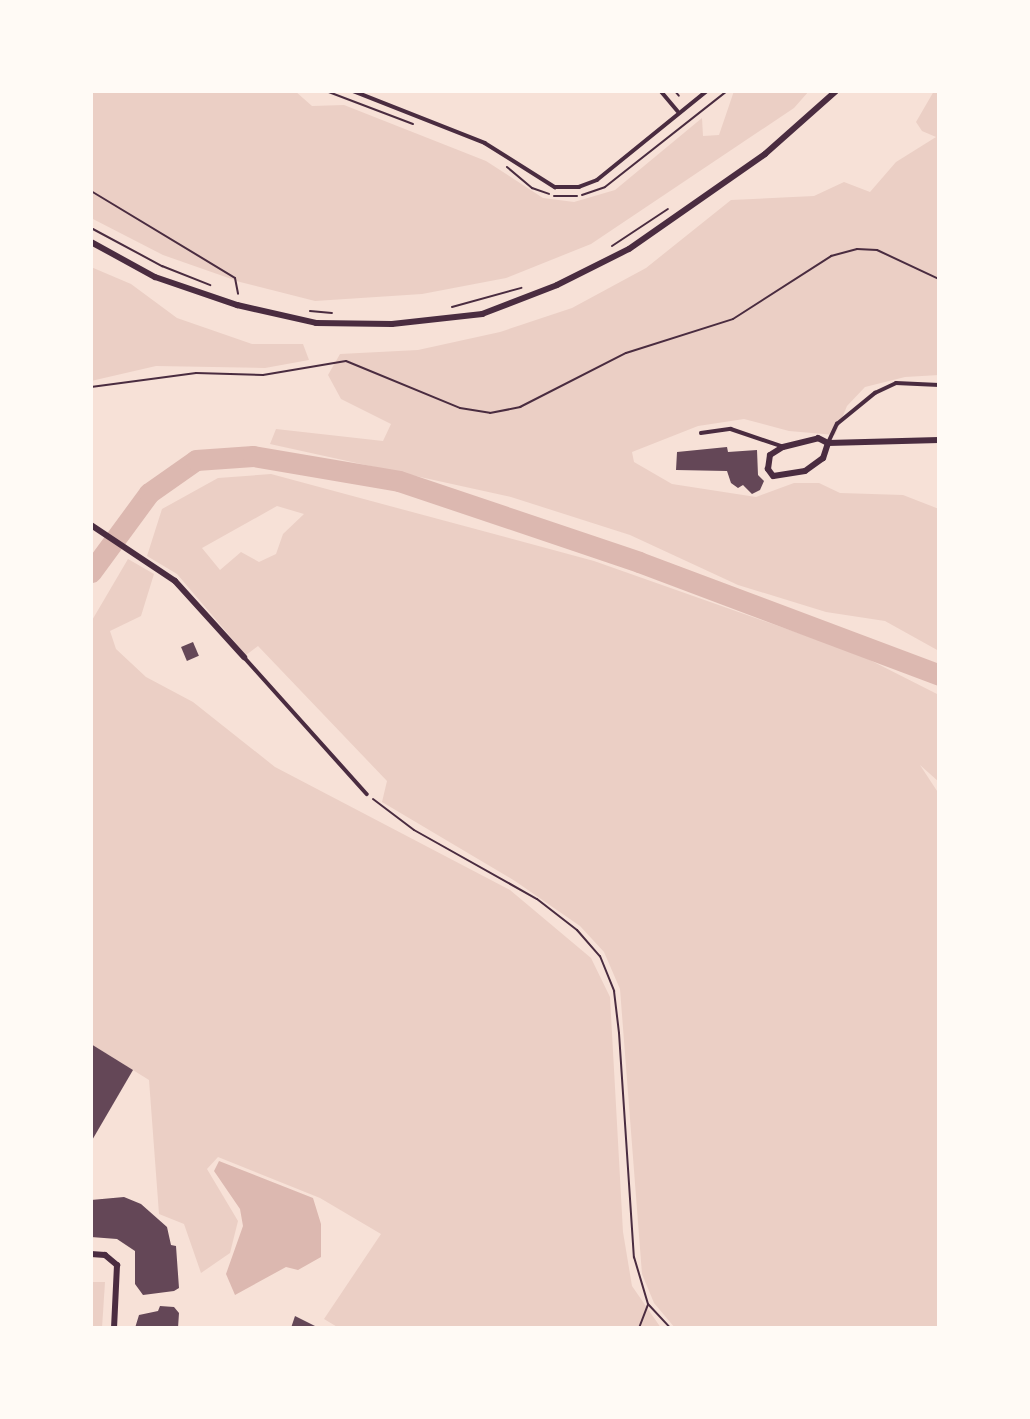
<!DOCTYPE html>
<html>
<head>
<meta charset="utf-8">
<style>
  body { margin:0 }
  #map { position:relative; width:1030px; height:1419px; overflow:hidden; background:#f7e1d7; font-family:"DejaVu Sans",sans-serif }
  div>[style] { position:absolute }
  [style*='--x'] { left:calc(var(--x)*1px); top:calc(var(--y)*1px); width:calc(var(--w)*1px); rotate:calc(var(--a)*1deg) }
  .green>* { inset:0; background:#ebcfc5 }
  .water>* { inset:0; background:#dcb8b0 }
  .river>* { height:21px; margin:-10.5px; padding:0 10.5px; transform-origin:10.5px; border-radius:10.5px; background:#dcb8b0 }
  .building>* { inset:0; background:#644757; transform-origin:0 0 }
  .path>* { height:2px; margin:-1px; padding:0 1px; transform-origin:1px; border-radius:1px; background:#4a2c40 }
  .service>* { height:3.5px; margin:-1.75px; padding:0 1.75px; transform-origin:1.75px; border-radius:1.75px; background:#4a2c40 }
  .minor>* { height:6px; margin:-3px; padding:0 3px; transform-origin:3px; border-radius:3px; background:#4a2c40 }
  span { translate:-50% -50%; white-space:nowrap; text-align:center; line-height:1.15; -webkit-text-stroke:5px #fffaf5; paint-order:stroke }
  .frame { position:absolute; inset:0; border:93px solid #fffaf5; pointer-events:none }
</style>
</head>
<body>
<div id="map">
  <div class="green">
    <div style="clip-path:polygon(91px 91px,295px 91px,312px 106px,344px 105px,486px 161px,543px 198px,574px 202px,615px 190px,702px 118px,703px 136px,719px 135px,734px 91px,809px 91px,794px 108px,591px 244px,506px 278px,422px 294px,315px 301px,240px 282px,163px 255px,91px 218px)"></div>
    <div style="clip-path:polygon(934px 91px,939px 91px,939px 375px,905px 377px,865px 387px,847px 406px,835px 435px,789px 431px,744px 419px,698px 426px,632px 452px,634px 462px,672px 484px,756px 497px,794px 483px,819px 483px,840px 493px,903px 495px,939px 509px,939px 651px,885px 621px,826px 612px,738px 585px,630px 535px,511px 497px,270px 444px,276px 429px,383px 441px,391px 424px,341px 399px,328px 375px,340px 354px,418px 350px,500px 332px,572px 308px,646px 268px,731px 200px,814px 196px,844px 182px,870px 192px,896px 162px,936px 137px,922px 131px,916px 122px)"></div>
    <div style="clip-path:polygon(91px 267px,131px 284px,177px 318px,252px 344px,303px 344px,309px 360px,265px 368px,156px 366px,91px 381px)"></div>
    <div style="clip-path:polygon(evenodd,271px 474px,594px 561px,858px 654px,939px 695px,939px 782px,920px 765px,939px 794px,939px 1328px,675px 1328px,654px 1303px,642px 1274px,620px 989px,604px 952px,580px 926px,515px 881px,382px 802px,387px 781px,258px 646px,246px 655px,177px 574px,147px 556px,162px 509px,218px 478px,271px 474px,277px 506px,304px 514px,283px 534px,276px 554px,259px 562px,241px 552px,220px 570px,202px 548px,277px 506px)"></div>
    <div style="clip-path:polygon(128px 559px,154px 574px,141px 616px,110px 631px,116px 649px,146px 677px,193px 702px,275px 767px,510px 890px,591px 958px,610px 997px,623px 1232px,632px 1286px,661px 1328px,339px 1328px,324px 1319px,381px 1234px,320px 1198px,218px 1157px,207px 1169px,238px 1221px,230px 1253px,201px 1273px,184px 1224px,159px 1214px,149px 1080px,91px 1044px,91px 622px)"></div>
    <div style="clip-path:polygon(91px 1282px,105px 1282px,102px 1328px,91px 1328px)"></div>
  </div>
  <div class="water">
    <div style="clip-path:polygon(219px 1161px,313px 1198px,321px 1224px,321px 1257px,298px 1270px,286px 1267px,235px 1295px,226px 1274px,243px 1226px,240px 1209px,214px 1171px)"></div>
  </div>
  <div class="river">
    <div style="--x:91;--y:572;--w:98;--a:-53.7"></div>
    <div style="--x:149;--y:493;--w:57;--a:-35.1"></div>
    <div style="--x:196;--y:460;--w:57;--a:-4"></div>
    <div style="--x:253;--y:456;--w:148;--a:9.7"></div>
    <div style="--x:399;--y:481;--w:253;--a:18.6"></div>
    <div style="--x:639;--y:562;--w:321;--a:20.6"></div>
  </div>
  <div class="building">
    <div style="clip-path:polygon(727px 447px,728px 452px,757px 450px,758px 475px,764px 481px,760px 490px,752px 494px,743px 485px,738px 488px,731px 483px,727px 471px,676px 470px,677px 452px)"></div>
    <div style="left:193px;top:642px;width:15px;height:13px;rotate:67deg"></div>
    <div style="clip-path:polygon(91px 1044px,133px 1070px,91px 1142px)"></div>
    <div style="clip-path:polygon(124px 1197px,141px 1204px,167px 1227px,171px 1245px,176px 1246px,179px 1288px,174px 1291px,143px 1295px,135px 1284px,135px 1251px,117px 1239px,91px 1237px,91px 1200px)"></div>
    <div style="clip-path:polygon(160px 1306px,174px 1307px,179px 1313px,178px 1328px,135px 1328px,139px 1315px,158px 1311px)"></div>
    <div style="clip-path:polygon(295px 1316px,319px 1328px,291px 1328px)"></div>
  </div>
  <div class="path">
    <div style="--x:326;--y:91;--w:93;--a:20.8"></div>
    <div style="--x:675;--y:91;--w:6;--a:51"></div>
    <div style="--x:507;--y:167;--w:33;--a:40"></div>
    <div style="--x:532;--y:188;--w:18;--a:19"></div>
    <div style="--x:91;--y:191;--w:168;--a:31.1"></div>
    <div style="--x:235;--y:278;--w:16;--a:79"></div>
    <div style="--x:582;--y:195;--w:24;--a:-19"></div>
    <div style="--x:605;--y:187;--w:155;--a:-38.2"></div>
    <div style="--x:554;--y:196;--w:23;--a:0"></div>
    <div style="--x:91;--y:228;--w:81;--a:28.2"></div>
    <div style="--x:162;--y:266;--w:52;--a:21.6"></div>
    <div style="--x:612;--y:246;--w:67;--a:-33.5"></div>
    <div style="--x:452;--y:307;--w:72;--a:-15.4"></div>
    <div style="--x:310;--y:311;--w:22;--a:5"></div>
    <div style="--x:91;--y:387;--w:106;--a:-7.6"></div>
    <div style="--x:196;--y:373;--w:67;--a:1.7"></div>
    <div style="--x:263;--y:375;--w:84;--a:-9.6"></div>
    <div style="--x:346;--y:361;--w:123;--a:22.4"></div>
    <div style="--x:460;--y:408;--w:30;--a:9"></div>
    <div style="--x:490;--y:413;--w:31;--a:-11"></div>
    <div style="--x:520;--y:407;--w:119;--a:-27"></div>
    <div style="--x:626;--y:353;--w:112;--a:-17.6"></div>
    <div style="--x:733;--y:319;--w:117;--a:-32.7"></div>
    <div style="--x:831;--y:256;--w:27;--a:-15"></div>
    <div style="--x:857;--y:249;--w:20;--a:3"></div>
    <div style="--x:877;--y:250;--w:68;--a:25.1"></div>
    <div style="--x:373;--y:799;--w:51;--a:37.1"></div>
    <div style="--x:414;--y:830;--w:141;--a:29.3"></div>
    <div style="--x:537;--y:899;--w:51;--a:37.8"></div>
    <div style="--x:577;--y:930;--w:35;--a:49"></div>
    <div style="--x:600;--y:956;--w:38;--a:68"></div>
    <div style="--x:614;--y:991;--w:42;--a:83.2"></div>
    <div style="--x:619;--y:1033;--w:225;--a:86.2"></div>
    <div style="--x:634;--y:1257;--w:49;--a:73.4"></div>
    <div style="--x:648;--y:1304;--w:33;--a:47"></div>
    <div style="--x:639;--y:1328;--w:25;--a:-69"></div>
  </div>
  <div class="service">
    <div style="--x:353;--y:91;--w:142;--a:21.5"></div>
    <div style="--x:485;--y:143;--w:83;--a:32.2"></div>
    <div style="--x:555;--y:187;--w:24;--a:0"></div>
    <div style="--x:579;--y:187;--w:19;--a:-21"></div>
    <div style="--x:597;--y:180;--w:141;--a:-39"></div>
    <div style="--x:661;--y:91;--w:26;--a:50"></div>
    <div style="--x:701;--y:433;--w:30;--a:-8"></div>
    <div style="--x:731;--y:429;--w:53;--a:18.8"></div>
    <div style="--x:828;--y:443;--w:21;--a:-65"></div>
    <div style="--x:837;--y:424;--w:49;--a:-39.2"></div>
    <div style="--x:875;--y:393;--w:23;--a:-25"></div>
    <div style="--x:896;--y:383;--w:43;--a:2.7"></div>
    <div style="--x:244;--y:657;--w:184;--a:48.1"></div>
  </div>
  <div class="minor">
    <div style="--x:91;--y:242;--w:73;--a:28.7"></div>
    <div style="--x:155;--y:277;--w:87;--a:18.9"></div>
    <div style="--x:237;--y:305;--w:81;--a:12.8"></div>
    <div style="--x:316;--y:323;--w:76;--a:0.8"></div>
    <div style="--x:392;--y:324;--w:91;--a:-6.3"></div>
    <div style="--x:482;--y:314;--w:80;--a:-21.1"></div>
    <div style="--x:557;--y:285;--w:80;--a:-26.6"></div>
    <div style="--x:629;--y:249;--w:166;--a:-34.9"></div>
    <div style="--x:765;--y:154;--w:95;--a:-41.6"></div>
    <div style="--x:828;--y:443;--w:16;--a:108"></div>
    <div style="--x:823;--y:458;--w:22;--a:144"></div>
    <div style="--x:805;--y:471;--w:32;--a:171"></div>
    <div style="--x:773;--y:476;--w:9;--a:-126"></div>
    <div style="--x:768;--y:469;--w:14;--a:-82"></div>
    <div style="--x:770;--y:455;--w:15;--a:-32"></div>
    <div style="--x:783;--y:447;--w:36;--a:-14"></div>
    <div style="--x:818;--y:438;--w:11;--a:27"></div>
    <div style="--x:828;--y:443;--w:111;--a:-1.5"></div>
    <div style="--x:91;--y:525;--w:101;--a:33.7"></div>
    <div style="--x:175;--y:581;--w:103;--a:47.8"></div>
    <div style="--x:91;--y:1254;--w:14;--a:4"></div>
    <div style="--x:105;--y:1255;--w:16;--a:40"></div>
    <div style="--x:117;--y:1265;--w:63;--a:92.7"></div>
  </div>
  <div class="frame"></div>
</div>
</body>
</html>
